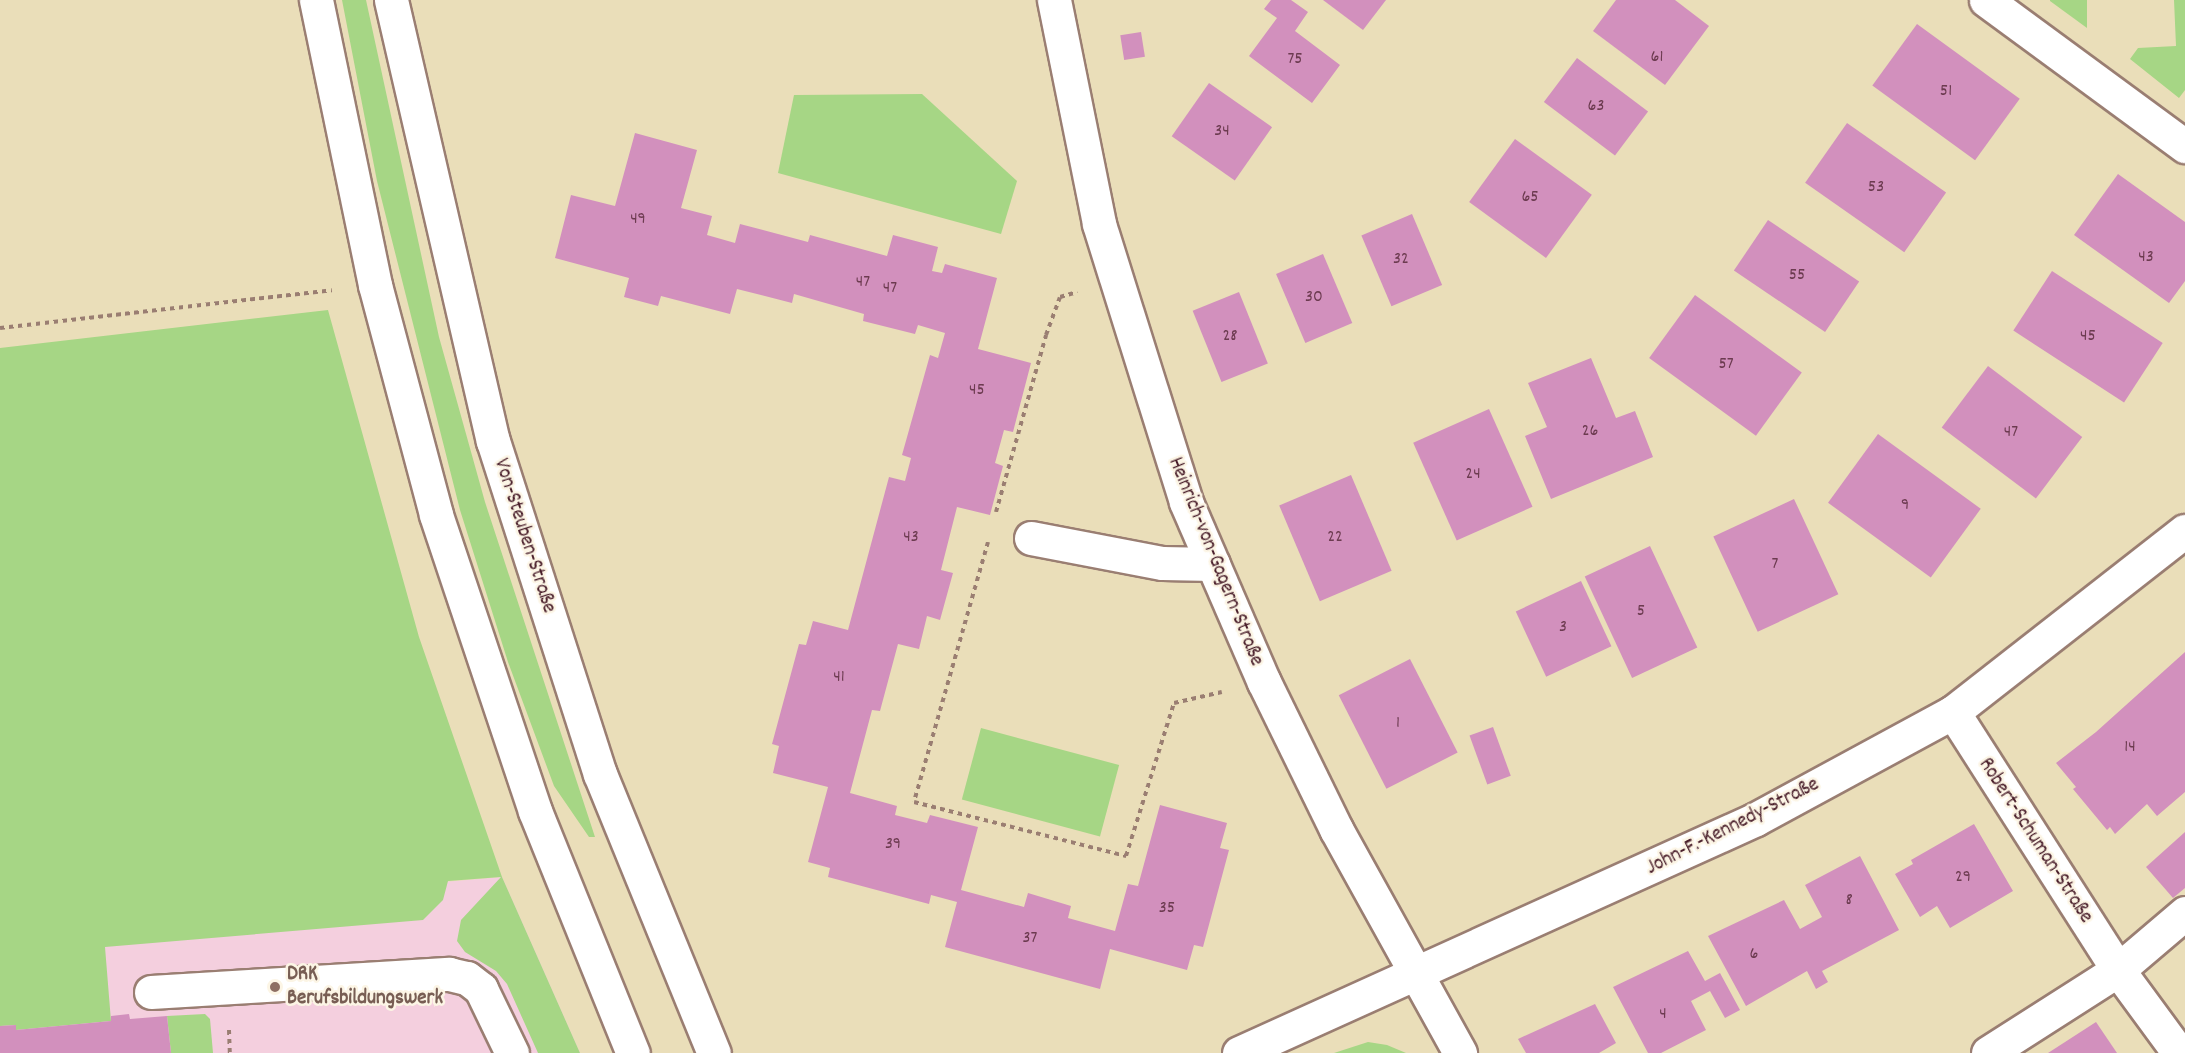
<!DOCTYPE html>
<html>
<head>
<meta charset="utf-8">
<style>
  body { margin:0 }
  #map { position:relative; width:2185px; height:1053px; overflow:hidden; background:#eadeb9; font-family:Dekko,sans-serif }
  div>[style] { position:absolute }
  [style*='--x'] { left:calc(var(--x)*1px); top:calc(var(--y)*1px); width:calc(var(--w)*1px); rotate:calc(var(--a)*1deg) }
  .built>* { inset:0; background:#f4cfde }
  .green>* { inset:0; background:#a6d685; transform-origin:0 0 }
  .building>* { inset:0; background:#d290bd; transform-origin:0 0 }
  .path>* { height:4px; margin-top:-2px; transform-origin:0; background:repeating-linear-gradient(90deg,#9a7e72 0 4.5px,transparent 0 9px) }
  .roads { filter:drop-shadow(2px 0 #9a7e72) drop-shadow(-2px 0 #9a7e72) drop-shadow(0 2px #9a7e72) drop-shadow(0 -2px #9a7e72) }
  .minor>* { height:33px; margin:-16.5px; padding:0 16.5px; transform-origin:16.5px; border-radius:16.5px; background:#fff }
  .dots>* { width:16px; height:16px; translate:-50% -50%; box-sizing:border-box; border:3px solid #fcf5e5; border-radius:50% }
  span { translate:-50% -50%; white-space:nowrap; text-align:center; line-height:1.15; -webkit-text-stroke:5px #fcf5e5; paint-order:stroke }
  .number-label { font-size:18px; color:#6c3b50 }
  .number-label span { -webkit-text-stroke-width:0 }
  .street-label { font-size:21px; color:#4a1f2b }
  .education-label { font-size:21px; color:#785e54; font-weight:700 }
  .left { translate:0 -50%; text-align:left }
</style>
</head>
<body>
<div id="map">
  <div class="built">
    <div style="clip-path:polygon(502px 877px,580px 1053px,0 1053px,0 920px)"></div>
  </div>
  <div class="green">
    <div style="clip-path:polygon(342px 0,366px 0,439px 337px,485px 502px,595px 837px,589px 837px,554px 786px,508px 662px,460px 510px,377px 181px)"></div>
    <div style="clip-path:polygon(2050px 0,2087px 0,2087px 28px,2050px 1px)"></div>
    <div style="clip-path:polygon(2174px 0,2185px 0,2185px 90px,2179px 98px,2130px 59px,2138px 48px,2176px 46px)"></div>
    <div style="clip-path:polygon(922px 94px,1017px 181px,1001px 234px,778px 173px,794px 95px)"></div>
    <div style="clip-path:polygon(328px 310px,419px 637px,502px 877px,580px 1053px,538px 1053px,507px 984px,496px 971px,465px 952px,457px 941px,461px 920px,501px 877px,448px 881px,443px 900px,423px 920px,105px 947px,111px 1021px,16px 1030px,16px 1025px,0 1026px,0 348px)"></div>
    <div style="left:981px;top:728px;width:143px;height:74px;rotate:15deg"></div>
    <div style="clip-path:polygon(205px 1014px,210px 1019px,213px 1053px,171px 1053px,167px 1016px)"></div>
    <div style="clip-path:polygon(1368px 1042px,1387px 1045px,1406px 1053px,1334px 1053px)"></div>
  </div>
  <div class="building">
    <div style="clip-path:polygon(1271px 0,1291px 0,1308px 12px,1295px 31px,1340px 65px,1312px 103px,1249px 56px,1277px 18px,1264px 9px)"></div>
    <div style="clip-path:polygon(1323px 0,1386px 0,1363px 30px)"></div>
    <div style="clip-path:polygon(1616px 0,1675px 0,1709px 26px,1665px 85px,1593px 31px)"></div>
    <div style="left:1917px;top:24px;width:127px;height:76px;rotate:36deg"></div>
    <div style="left:1141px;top:32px;width:25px;height:21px;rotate:81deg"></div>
    <div style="left:1577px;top:58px;width:89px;height:55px;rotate:37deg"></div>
    <div style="left:1209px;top:83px;width:77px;height:65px;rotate:35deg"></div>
    <div style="left:1847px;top:123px;width:121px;height:73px;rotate:35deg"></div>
    <div style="clip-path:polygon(635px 133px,697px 150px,681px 208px,712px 216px,707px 235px,735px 243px,740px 224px,808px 242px,810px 235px,887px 256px,893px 235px,938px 247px,932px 271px,942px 273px,945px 264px,997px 278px,978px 349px,1031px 363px,1013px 432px,1004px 430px,995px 463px,1003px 466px,990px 515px,957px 507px,941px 570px,953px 573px,940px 620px,927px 616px,919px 649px,898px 644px,880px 711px,872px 710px,850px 793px,897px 806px,895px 815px,927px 823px,930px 815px,978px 827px,961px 890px,1024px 907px,1028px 893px,1071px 906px,1068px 918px,1115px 931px,1128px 884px,1138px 886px,1160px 805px,1227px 823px,1220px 848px,1229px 850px,1203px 947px,1194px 945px,1187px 970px,1110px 949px,1100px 989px,945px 947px,957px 902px,931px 895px,929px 904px,828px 877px,830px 868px,808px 862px,828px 787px,773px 773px,779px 746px,772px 744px,799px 644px,806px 645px,813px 621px,848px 630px,889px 477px,905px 481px,911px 458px,902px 455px,930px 355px,938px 358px,945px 333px,918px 325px,915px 334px,863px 321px,864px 314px,794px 294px,792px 303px,737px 289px,730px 314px,661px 296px,658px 306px,624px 297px,629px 278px,555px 258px,571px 195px,615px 206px)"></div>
    <div style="left:1515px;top:139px;width:95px;height:78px;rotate:36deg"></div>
    <div style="clip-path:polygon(2118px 174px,2185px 222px,2185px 281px,2169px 303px,2074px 235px)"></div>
    <div style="left:1412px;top:214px;width:77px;height:55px;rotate:67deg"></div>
    <div style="left:1768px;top:220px;width:110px;height:61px;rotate:34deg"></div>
    <div style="left:1323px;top:254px;width:75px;height:51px;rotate:67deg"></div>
    <div style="left:2052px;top:271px;width:132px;height:71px;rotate:33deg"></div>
    <div style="left:1239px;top:292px;width:77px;height:50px;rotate:68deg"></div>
    <div style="left:1695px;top:295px;width:132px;height:78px;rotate:36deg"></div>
    <div style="clip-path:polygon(1591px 358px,1616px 418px,1635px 411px,1653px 457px,1551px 499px,1525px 436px,1547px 427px,1528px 383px)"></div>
    <div style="left:1988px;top:366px;width:118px;height:77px;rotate:37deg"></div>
    <div style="left:1489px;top:409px;width:107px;height:83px;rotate:66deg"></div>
    <div style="left:1878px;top:434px;width:127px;height:85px;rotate:36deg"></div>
    <div style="left:1351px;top:475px;width:104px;height:78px;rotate:67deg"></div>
    <div style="left:1794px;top:499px;width:105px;height:89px;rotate:65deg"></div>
    <div style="left:1650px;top:546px;width:112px;height:72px;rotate:65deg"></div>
    <div style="left:1581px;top:581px;width:72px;height:72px;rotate:65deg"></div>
    <div style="clip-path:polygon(2185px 652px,2185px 792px,2157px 816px,2147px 804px,2115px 834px,2110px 827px,2107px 830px,2073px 789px,2076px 787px,2056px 763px,2096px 732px)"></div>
    <div style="left:1410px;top:659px;width:105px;height:80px;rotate:63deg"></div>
    <div style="left:1493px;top:727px;width:52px;height:25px;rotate:70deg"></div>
    <div style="clip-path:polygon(1974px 824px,2013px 891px,1950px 928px,1937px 906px,1920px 917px,1895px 874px,1913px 864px,1911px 860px)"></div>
    <div style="clip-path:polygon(2185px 832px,2185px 888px,2173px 898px,2146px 867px)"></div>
    <div style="clip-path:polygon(1860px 856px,1899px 930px,1822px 971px,1828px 982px,1816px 989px,1807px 971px,1746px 1006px,1708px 936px,1784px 900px,1800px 929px,1822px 917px,1805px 885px)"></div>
    <div style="clip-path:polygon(1688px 951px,1705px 981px,1720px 973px,1740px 1010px,1725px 1018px,1710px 991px,1691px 1001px,1706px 1030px,1661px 1053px,1648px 1053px,1613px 987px)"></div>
    <div style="clip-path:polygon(1595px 1004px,1616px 1043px,1599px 1053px,1526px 1053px,1518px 1039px)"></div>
    <div style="clip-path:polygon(129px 1014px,130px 1019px,167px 1016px,171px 1053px,0 1053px,0 1026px,16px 1025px,16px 1030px,111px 1021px,111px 1016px)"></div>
    <div style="clip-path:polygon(2096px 1022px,2117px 1053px,2048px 1053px)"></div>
  </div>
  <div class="path">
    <div style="--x:0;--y:328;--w:334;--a:-6.5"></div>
    <div style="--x:996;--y:512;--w:184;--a:-74.2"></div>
    <div style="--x:1046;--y:335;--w:40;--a:-69.8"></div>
    <div style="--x:1060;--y:297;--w:18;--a:-16"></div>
    <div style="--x:988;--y:542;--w:270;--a:105.9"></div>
    <div style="--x:914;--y:802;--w:219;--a:14.3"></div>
    <div style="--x:1126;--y:856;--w:160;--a:-72.6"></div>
    <div style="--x:1174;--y:703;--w:49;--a:-12.9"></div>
    <div style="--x:229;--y:1030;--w:23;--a:88"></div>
  </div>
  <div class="roads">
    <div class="minor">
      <div style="--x:316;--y:0;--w:291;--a:78.3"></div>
      <div style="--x:375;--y:285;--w:238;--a:75.1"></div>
      <div style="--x:436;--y:515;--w:312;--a:71.5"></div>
      <div style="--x:535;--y:811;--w:261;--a:68"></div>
      <div style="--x:391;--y:0;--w:453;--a:77"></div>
      <div style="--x:493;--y:441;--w:350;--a:72.2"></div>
      <div style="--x:600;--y:774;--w:301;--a:67.8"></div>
      <div style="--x:1054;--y:0;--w:228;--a:78.6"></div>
      <div style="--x:1099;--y:224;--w:291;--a:72.6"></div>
      <div style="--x:1186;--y:502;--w:196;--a:66.6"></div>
      <div style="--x:1264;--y:682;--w:164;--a:63.9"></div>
      <div style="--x:1336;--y:829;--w:256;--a:61"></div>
      <div style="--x:1986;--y:0;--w:247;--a:36.3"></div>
      <div style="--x:1031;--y:538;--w:133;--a:10.8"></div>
      <div style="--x:1162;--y:563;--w:51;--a:1.1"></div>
      <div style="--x:1953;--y:712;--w:306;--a:57.4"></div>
      <div style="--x:2118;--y:970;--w:103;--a:53.7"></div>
      <div style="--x:151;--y:992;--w:299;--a:-3.5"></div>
      <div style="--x:449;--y:974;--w:18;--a:13"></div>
      <div style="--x:467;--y:978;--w:18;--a:38"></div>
      <div style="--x:481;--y:989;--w:71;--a:64.2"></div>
      <div style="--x:1239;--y:1053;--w:567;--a:-24.35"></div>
      <div style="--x:1756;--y:819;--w:224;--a:-28.5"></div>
      <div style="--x:1953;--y:712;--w:294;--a:-38"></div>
      <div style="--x:1988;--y:1053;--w:154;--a:-32.6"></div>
      <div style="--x:2118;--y:970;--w:88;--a:-40.4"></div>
    </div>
  </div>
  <div class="dots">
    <div style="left:275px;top:987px;background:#8d6e63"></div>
  </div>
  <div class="number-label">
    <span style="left:1657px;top:58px">61</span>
    <span style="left:1295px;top:60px">75</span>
    <span style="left:1946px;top:92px">51</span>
    <span style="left:1596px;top:107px">63</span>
    <span style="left:1222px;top:132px">34</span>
    <span style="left:1876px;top:188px">53</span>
    <span style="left:1530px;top:198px">65</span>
    <span style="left:638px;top:220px">49</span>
    <span style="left:2146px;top:258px">43</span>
    <span style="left:1401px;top:260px">32</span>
    <span style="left:1797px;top:276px">55</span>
    <span style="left:863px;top:283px">47</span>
    <span style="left:890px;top:289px">47</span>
    <span style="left:1314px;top:298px">30</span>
    <span style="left:1230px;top:337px">28</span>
    <span style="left:2088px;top:337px">45</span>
    <span style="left:1726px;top:365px">57</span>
    <span style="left:977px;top:391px">45</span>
    <span style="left:1590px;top:432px">26</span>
    <span style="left:2011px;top:433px">47</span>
    <span style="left:1473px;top:475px">24</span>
    <span style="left:1905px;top:506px">9</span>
    <span style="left:911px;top:538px">43</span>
    <span style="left:1335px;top:538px">22</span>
    <span style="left:1775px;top:565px">7</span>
    <span style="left:1641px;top:612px">5</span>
    <span style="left:1563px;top:628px">3</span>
    <span style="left:839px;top:678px">41</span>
    <span style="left:1398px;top:724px">1</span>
    <span style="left:2130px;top:748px">14</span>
    <span style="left:893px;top:845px">39</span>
    <span style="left:1963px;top:878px">29</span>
    <span style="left:1849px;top:901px">8</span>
    <span style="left:1167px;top:909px">35</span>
    <span style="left:1030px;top:939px">37</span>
    <span style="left:1754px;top:955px">6</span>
    <span style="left:1663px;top:1015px">4</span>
  </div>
  <div class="street-label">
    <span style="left:524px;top:536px;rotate:72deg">Von-Steuben-Straße</span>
    <span style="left:1215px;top:562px;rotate:68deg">Heinrich-von-Gagern-Straße</span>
    <span style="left:1733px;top:827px;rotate:-27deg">John-F.-Kennedy-Straße</span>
    <span style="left:2035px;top:841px;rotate:57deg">Robert-Schuman-Straße</span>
  </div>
  <div class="education-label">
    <span class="left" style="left:287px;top:987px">DRK<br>Berufsbildungswerk</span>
  </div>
</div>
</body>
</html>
